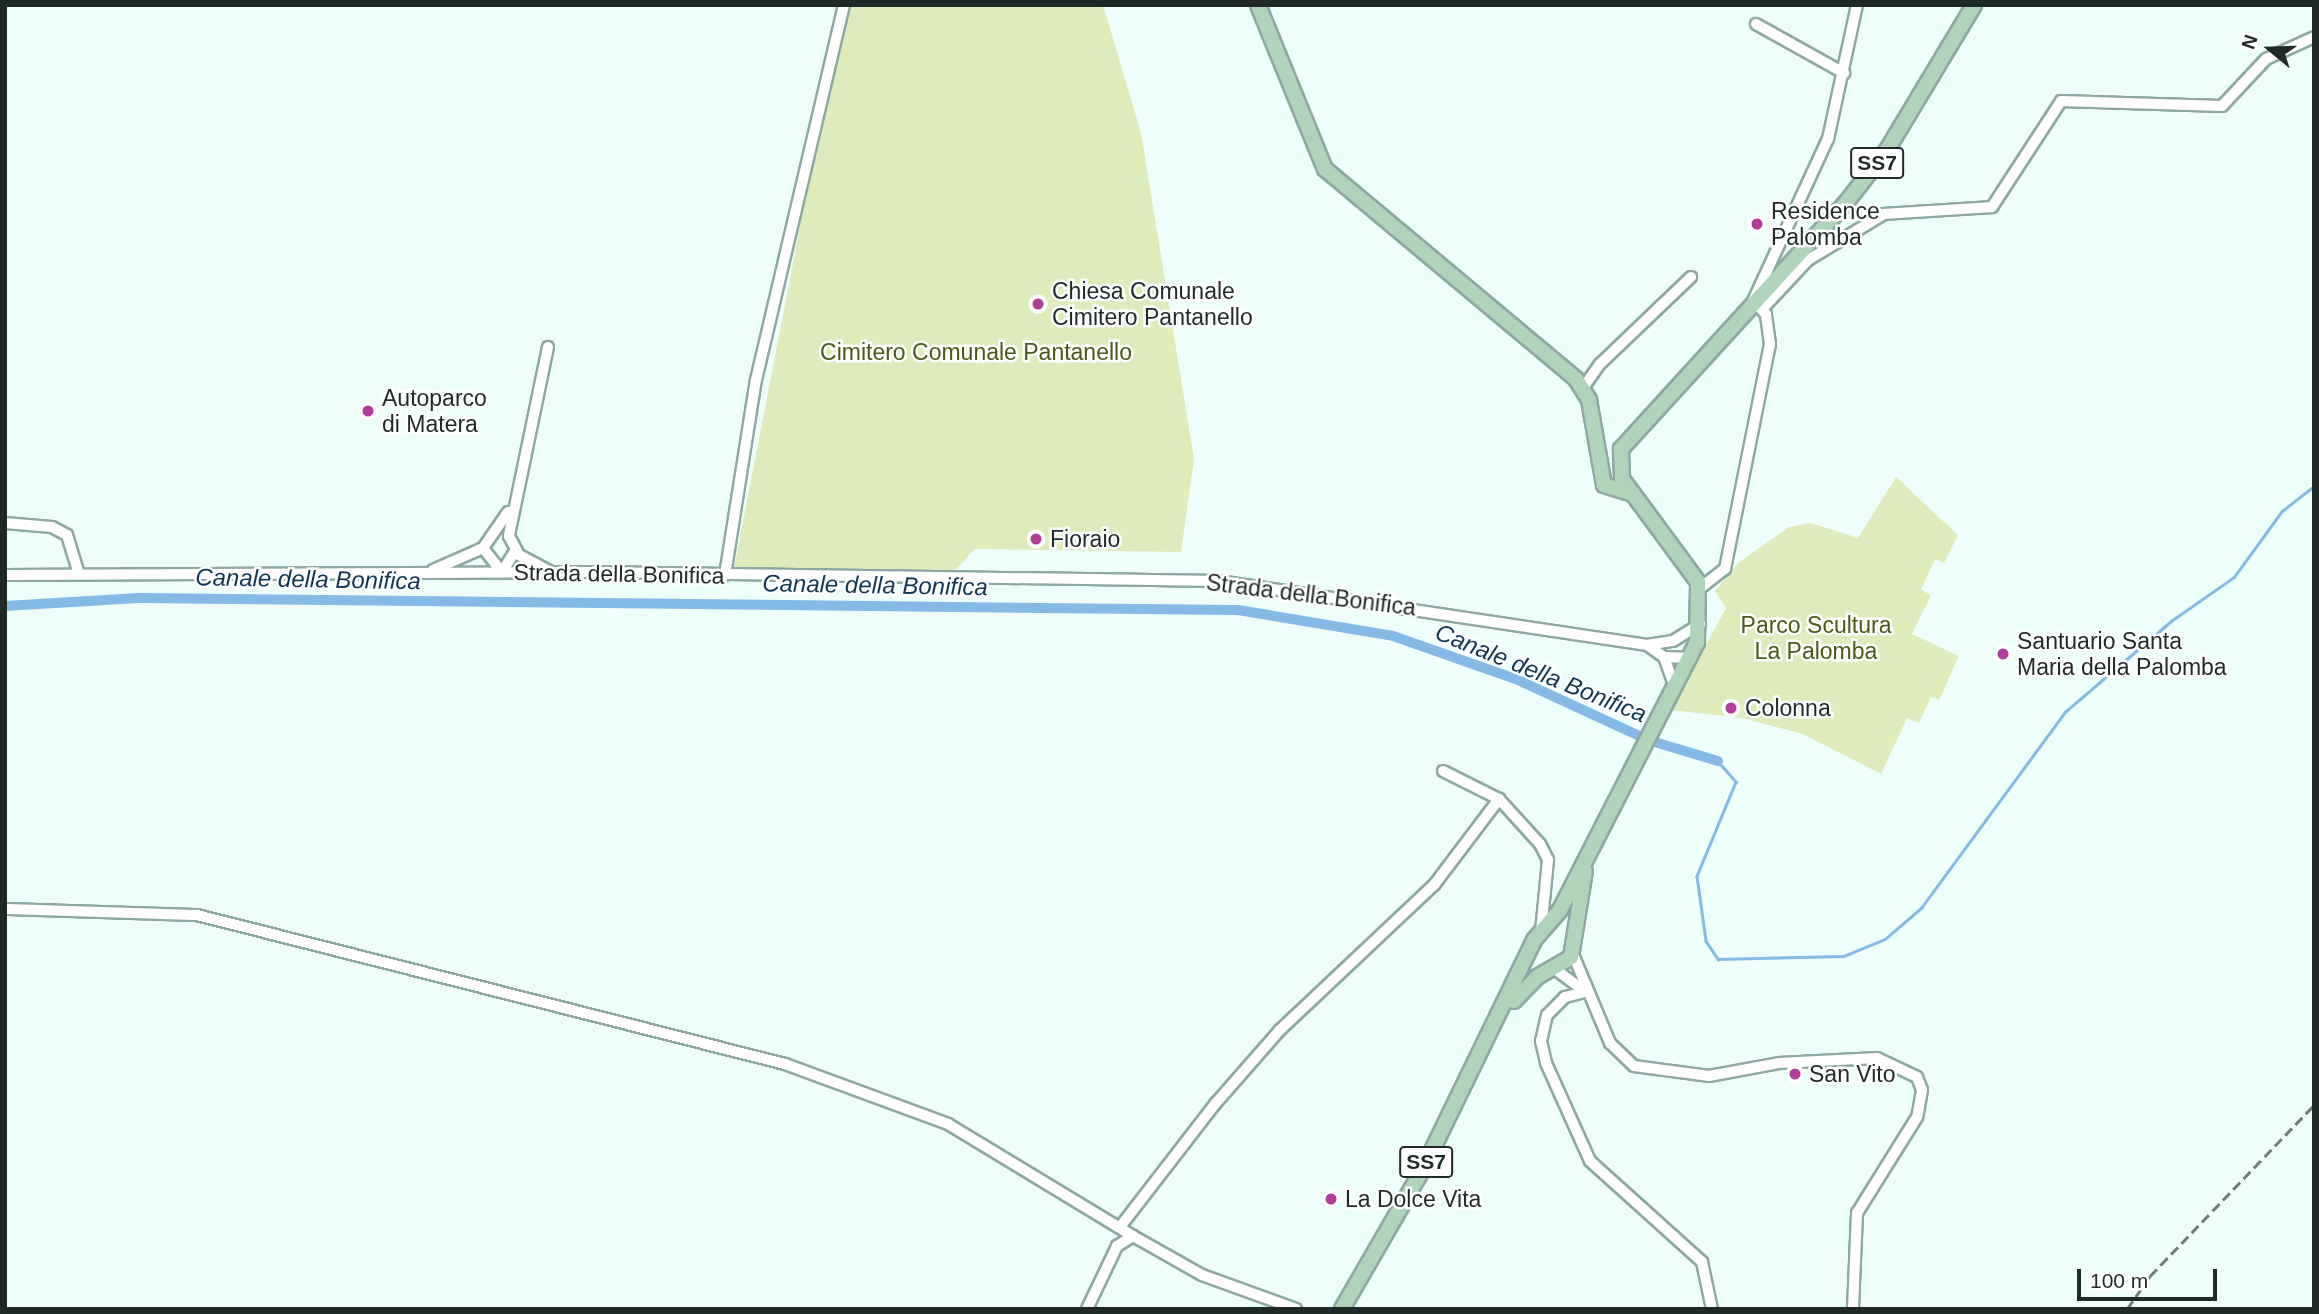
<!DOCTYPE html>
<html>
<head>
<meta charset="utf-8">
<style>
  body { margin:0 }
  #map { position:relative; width:2319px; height:1314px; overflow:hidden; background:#edfefb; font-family:Helvetica,sans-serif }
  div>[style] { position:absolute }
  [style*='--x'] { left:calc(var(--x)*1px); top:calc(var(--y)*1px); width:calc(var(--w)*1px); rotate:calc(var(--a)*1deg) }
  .green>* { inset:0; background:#ddecba }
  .stream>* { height:2.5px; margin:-1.25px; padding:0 1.25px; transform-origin:1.25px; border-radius:1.25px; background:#86bae6 }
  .canal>* { height:10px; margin:-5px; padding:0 5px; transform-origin:5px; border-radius:5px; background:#86bae6 }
  .roads { filter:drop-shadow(2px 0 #8da8a3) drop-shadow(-2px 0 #8da8a3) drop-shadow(0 2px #8da8a3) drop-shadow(0 -2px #8da8a3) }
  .minor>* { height:10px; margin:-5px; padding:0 5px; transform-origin:5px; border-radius:5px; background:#fff }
  .major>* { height:14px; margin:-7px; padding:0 7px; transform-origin:7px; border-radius:7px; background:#b0d4ba }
  .rail>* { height:2.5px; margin-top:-1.25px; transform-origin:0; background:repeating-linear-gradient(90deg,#6f7d7a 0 10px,transparent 0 15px) }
  .dots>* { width:19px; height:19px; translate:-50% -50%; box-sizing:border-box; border:4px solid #fff; border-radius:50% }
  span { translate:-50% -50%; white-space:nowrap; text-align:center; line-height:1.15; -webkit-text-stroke:5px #fff; paint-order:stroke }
  .shield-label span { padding:2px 5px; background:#fff; border:2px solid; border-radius:5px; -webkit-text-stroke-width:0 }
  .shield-label { font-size:21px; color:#1f2a28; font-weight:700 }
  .poi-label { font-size:23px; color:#1f2a28 }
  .left { translate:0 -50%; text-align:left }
  .park-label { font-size:23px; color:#4a5918 }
  .street-label { font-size:23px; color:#1f2a28 }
  .water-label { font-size:24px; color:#0f3755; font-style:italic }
  .frame { position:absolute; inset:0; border:7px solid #1f2a28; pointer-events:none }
  .north { position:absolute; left:2235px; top:14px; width:70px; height:70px; -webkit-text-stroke:5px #fff; paint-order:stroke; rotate:289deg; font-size:19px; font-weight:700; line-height:28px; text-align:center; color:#1f2a28 }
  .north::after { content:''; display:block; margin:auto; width:24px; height:32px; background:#1f2a28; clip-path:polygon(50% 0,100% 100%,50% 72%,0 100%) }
  .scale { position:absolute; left:2077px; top:1269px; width:140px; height:32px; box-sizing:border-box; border:4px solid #1f2a28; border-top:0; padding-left:9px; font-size:21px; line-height:24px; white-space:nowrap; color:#1f2a28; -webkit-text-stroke:5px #fff; paint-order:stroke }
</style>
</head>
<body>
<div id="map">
  <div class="green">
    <div style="clip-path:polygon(850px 5px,1103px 5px,1141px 133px,1194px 459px,1181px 552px,975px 549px,951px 575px,734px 568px,825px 98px)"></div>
    <div style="clip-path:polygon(1896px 477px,1958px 535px,1944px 563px,1935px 559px,1921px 590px,1931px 595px,1912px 634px,1959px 656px,1939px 700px,1931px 697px,1919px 723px,1907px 718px,1881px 774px,1803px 734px,1742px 718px,1671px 710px,1726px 608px,1715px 591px,1738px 563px,1789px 527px,1811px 523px,1858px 538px)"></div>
  </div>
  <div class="stream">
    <div style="--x:1718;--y:761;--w:28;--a:49"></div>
    <div style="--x:1736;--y:782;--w:102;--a:112.5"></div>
    <div style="--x:1697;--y:876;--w:66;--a:82.1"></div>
    <div style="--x:1706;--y:941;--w:22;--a:56"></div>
    <div style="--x:1718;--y:959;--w:126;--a:-1.4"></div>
    <div style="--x:1844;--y:956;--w:44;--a:-22.5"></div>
    <div style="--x:1885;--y:939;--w:48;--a:-40.7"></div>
    <div style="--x:1921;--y:908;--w:243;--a:-53.7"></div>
    <div style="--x:2065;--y:712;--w:140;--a:-40.6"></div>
    <div style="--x:2171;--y:621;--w:77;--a:-34.9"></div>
    <div style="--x:2234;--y:577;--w:82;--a:-54"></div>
    <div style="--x:2282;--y:511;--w:41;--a:-38"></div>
  </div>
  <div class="canal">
    <div style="--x:5;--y:606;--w:134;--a:-3.4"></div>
    <div style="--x:139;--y:598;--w:1099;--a:0.63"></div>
    <div style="--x:1238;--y:610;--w:157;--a:9.5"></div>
    <div style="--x:1393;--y:636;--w:130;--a:19.3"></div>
    <div style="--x:1516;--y:679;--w:145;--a:24.8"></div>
    <div style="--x:1648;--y:740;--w:73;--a:16.7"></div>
  </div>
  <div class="roads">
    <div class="minor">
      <div style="--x:1756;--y:24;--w:101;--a:29.1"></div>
      <div style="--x:1763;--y:308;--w:66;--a:-46.8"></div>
      <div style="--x:1808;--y:260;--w:89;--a:-31.2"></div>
      <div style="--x:1884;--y:214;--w:108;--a:-3.7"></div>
      <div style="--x:1992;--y:207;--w:126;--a:-56.9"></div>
      <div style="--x:2061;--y:101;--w:161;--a:1.8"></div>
      <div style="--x:2222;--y:106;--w:64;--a:-46.9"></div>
      <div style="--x:2266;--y:59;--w:53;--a:-24.6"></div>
      <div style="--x:548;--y:347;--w:193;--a:101.7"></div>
      <div style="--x:509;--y:536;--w:21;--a:62"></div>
      <div style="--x:519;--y:555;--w:34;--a:28"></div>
      <div style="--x:1583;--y:388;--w:29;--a:-55"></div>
      <div style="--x:1600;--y:364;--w:126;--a:-43.7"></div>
      <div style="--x:5;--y:523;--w:47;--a:4.9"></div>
      <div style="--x:52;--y:527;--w:17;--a:28"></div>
      <div style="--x:67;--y:535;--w:37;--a:73"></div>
      <div style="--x:483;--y:548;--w:31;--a:52"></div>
      <div style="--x:502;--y:572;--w:26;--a:-58"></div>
      <div style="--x:433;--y:570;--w:55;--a:-23.7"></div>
      <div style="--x:483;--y:548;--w:44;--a:-55.2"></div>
      <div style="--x:5;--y:575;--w:587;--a:-0.29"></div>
      <div style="--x:592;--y:572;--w:627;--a:0.82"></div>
      <div style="--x:1219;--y:581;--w:433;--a:8.5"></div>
      <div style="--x:1647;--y:645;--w:26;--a:-9"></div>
      <div style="--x:1673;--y:641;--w:32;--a:-32"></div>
      <div style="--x:725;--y:575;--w:197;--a:-81"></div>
      <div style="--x:756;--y:380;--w:385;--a:-76.8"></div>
      <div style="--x:1699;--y:589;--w:33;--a:-38"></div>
      <div style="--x:1725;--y:569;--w:229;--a:-78.7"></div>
      <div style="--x:1770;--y:344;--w:30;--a:-98"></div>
      <div style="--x:1766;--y:314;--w:18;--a:-135"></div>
      <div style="--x:1753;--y:301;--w:179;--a:-65.2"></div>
      <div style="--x:1828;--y:139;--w:137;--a:-77.8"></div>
      <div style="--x:1647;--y:645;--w:21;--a:35"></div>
      <div style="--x:1664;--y:657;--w:27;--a:2"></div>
      <div style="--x:1664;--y:657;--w:33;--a:70"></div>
      <div style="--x:1443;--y:771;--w:63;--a:26.6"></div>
      <div style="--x:1499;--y:799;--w:61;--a:47.7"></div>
      <div style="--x:1540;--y:844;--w:18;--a:63"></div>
      <div style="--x:1548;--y:860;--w:72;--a:95.6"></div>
      <div style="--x:5;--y:909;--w:192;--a:1.8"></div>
      <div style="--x:197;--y:915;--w:607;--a:14.22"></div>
      <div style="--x:785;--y:1064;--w:174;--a:20.2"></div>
      <div style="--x:948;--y:1124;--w:216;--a:31.2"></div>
      <div style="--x:1572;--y:952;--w:99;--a:67.3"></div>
      <div style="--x:1610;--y:1043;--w:33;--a:44"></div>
      <div style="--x:1634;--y:1066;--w:76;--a:7.6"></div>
      <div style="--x:1709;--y:1076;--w:71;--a:-10.5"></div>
      <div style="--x:1779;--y:1063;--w:98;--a:-2.9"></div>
      <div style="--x:1877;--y:1058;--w:44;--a:25.4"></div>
      <div style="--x:1917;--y:1077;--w:14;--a:69"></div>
      <div style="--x:1922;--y:1090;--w:27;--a:100"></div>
      <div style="--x:1917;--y:1117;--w:113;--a:122"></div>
      <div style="--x:1857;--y:1213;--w:96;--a:92.4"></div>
      <div style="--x:1555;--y:969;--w:38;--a:37"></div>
      <div style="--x:1585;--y:992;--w:21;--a:166"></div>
      <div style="--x:1565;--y:997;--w:25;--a:135"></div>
      <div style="--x:1547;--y:1015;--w:27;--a:103"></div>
      <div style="--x:1541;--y:1041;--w:23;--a:77"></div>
      <div style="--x:1546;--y:1063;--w:107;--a:65.8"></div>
      <div style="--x:1590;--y:1161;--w:151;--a:42"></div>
      <div style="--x:1702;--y:1262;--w:48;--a:78"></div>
      <div style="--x:1120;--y:1227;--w:157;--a:-52.3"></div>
      <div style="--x:1216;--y:1103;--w:97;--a:-48.8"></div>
      <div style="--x:1280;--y:1030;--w:212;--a:-43.3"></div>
      <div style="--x:1434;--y:885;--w:108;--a:-52.9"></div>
      <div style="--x:1087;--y:1309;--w:70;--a:-64.5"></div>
      <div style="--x:1117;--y:1246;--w:19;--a:-32"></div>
      <div style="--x:1133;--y:1236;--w:79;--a:29.5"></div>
      <div style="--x:1202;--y:1275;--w:100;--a:19.9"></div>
    </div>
    <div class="major">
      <div style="--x:1258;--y:5;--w:177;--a:67.8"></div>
      <div style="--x:1325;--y:169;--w:327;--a:39.9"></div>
      <div style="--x:1576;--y:379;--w:25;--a:58"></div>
      <div style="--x:1589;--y:400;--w:86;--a:80"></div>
      <div style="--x:1604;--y:485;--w:28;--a:17"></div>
      <div style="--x:1514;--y:1001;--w:33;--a:-46"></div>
      <div style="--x:1537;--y:977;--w:39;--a:-30"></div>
      <div style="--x:1571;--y:957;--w:87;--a:-80.8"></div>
      <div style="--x:1342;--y:1309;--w:164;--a:-60"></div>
      <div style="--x:1424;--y:1167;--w:252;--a:-64.1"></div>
      <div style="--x:1534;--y:940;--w:40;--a:-49"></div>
      <div style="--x:1560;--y:910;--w:301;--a:-62.9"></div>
      <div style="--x:1697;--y:642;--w:60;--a:-89"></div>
      <div style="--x:1698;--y:582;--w:128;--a:-126.4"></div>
      <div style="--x:1622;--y:479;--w:30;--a:-92"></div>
      <div style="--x:1621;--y:449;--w:332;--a:-47.6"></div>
      <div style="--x:1845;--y:204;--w:68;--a:-52.1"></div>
      <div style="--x:1887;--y:150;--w:169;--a:-59"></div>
    </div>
  </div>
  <div class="rail">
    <div style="--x:2127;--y:1309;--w:40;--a:-55.1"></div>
    <div style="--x:2150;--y:1276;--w:237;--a:-46.2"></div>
  </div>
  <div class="dots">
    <div style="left:1757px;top:224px;background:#b03d97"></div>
    <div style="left:1038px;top:304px;background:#b03d97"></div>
    <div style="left:368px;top:411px;background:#b03d97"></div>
    <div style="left:1036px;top:539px;background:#b03d97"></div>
    <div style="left:2003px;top:654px;background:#b03d97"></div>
    <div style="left:1731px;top:708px;background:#b03d97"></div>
    <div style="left:1795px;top:1074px;background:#b03d97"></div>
    <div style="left:1331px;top:1199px;background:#b03d97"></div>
  </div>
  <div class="shield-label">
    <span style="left:1877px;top:163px">SS7</span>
    <span style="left:1426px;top:1162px">SS7</span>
  </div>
  <div class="poi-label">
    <span class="left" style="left:1771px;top:224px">Residence<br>Palomba</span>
    <span class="left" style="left:1052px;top:304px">Chiesa Comunale<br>Cimitero Pantanello</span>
    <span class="left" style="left:382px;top:411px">Autoparco<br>di Matera</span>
    <span class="left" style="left:1050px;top:539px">Fioraio</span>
    <span class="left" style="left:2017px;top:654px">Santuario Santa<br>Maria della Palomba</span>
    <span class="left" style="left:1745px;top:708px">Colonna</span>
    <span class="left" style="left:1809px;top:1074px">San Vito</span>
    <span class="left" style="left:1345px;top:1199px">La Dolce Vita</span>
  </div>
  <div class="park-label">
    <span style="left:976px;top:352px">Cimitero Comunale Pantanello</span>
    <span style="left:1816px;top:638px">Parco Scultura<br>La Palomba</span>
  </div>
  <div class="street-label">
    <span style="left:619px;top:574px;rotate:1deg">Strada della Bonifica</span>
    <span style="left:1311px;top:595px;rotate:7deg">Strada della Bonifica</span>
  </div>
  <div class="water-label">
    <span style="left:308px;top:579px;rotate:1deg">Canale della Bonifica</span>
    <span style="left:875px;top:585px;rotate:1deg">Canale della Bonifica</span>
    <span style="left:1541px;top:673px;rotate:22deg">Canale della Bonifica</span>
  </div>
  <div class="frame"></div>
  <div class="north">N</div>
  <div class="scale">100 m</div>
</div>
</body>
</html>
